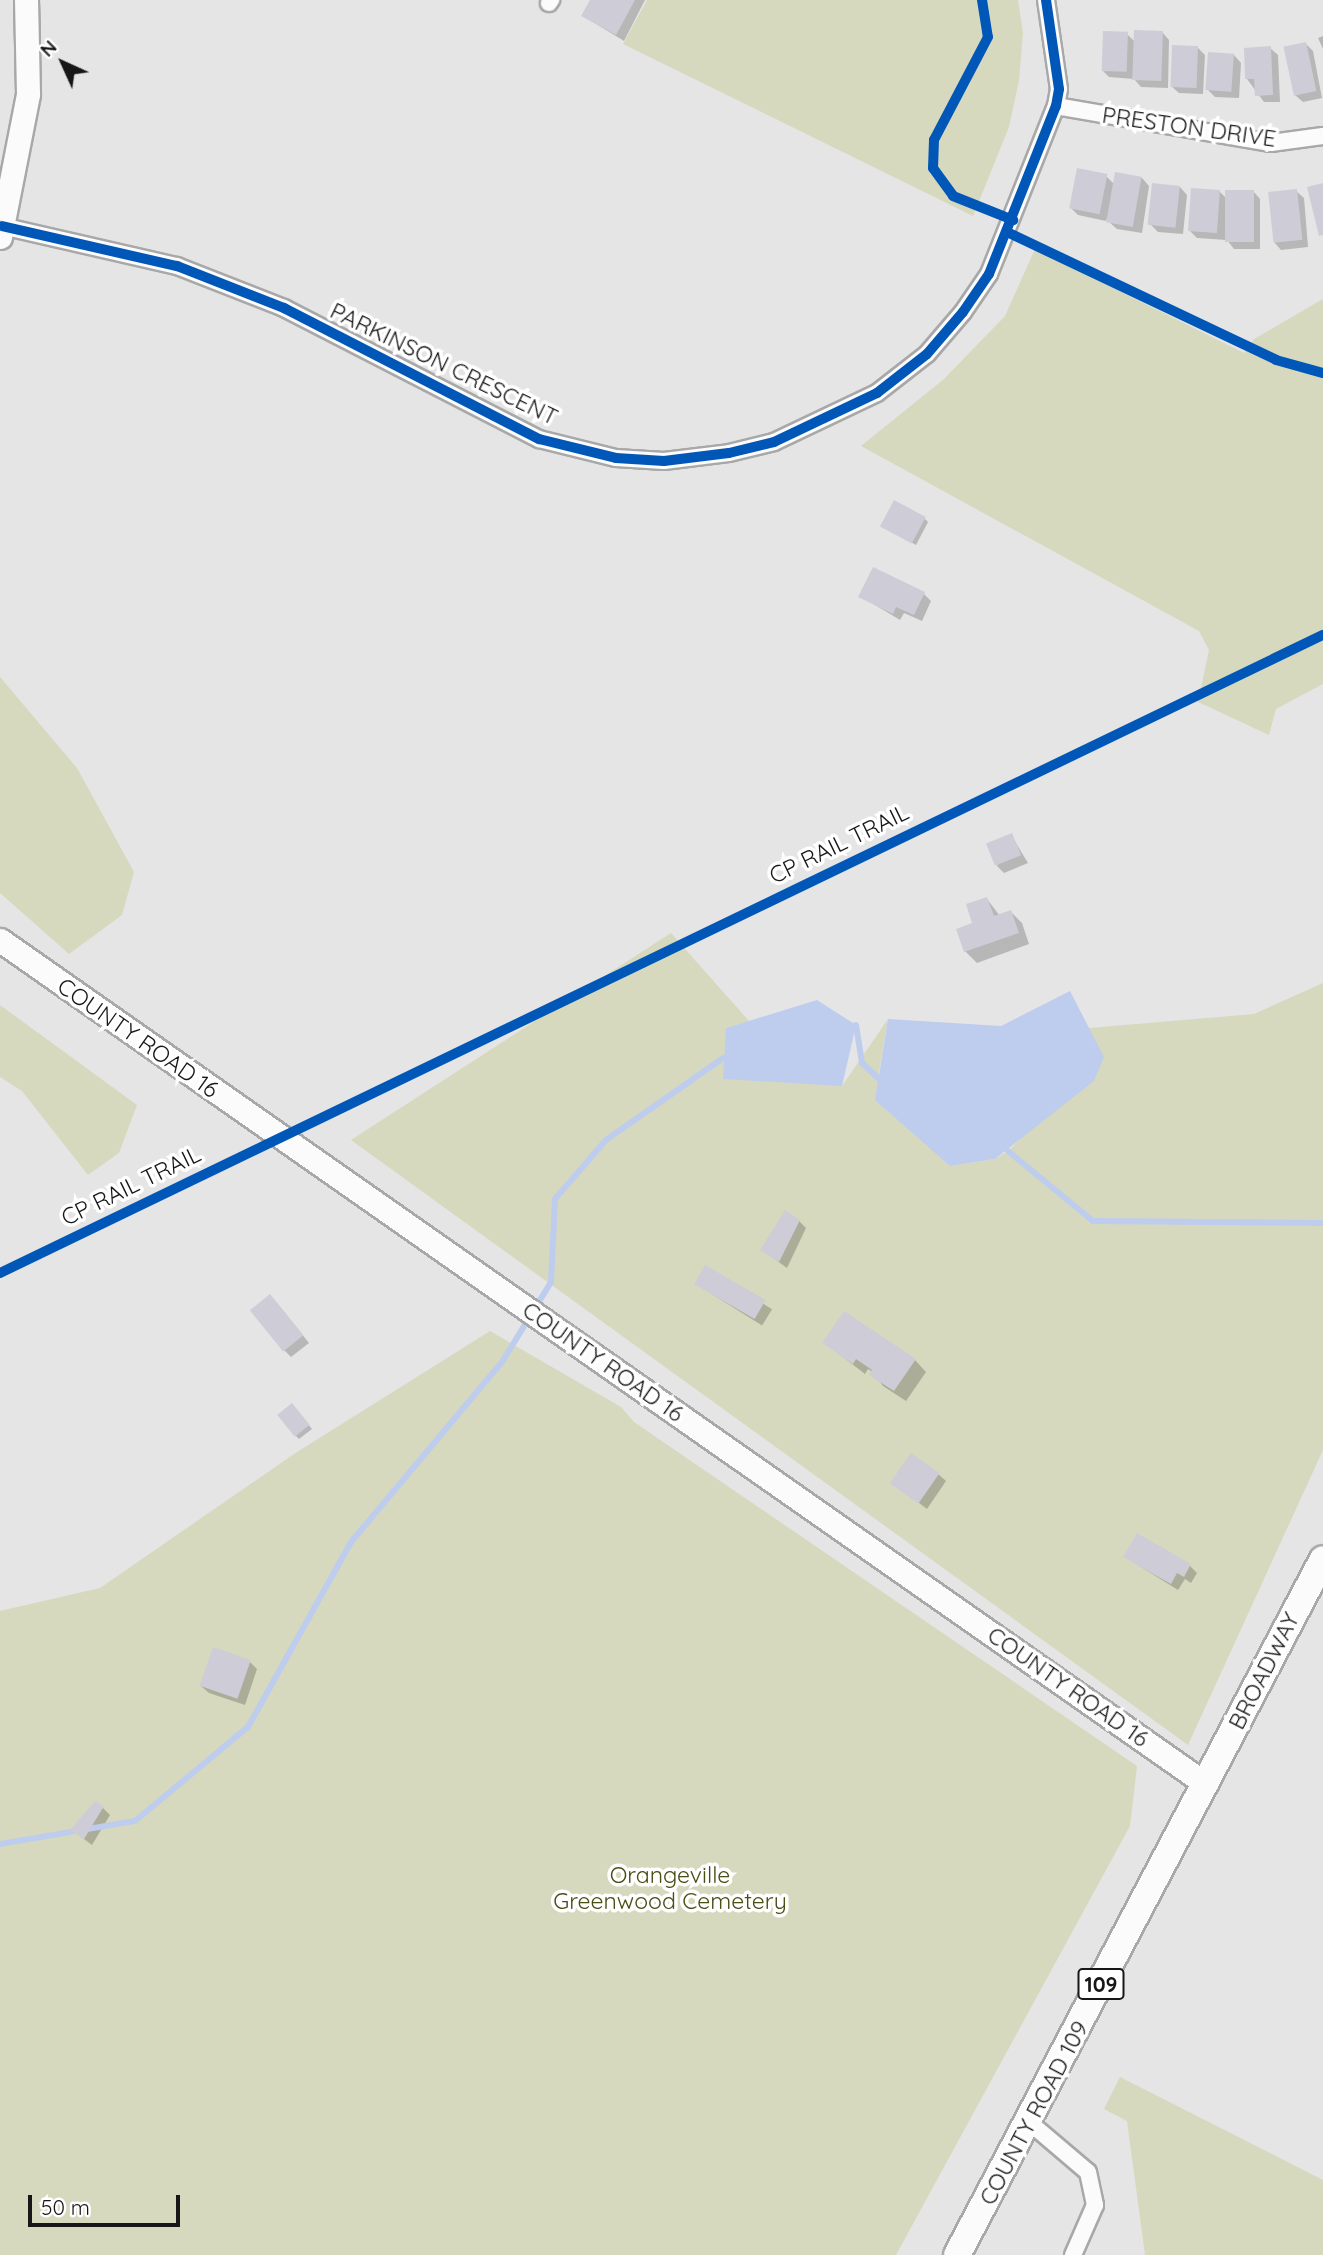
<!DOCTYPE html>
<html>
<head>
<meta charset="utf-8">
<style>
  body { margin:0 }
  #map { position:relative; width:1323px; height:2255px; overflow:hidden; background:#e5e5e5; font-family:Quicksand,sans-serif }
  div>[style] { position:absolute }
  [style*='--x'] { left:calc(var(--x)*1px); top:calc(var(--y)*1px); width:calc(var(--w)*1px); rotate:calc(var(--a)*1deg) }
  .green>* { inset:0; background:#d6d9be }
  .water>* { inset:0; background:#becded }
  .shadow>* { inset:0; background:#0003; transform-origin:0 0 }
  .stream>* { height:6px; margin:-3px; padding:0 3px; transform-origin:3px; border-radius:3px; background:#becded }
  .building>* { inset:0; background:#cecdd7; transform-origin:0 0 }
  .roads { filter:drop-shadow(2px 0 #a8a8a9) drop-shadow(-2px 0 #a8a8a9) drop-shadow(0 2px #a8a8a9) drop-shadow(0 -2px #a8a8a9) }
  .street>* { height:16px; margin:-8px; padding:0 8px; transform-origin:8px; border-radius:8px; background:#fbfbfb }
  .secondary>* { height:23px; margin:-11.5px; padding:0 11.5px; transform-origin:11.5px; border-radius:11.5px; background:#fbfbfb }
  .primary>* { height:26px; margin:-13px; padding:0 13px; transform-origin:13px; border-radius:13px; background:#fbfbfb }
  .cycleway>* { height:10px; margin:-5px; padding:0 5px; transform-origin:5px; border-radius:5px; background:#0057b8 }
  span { translate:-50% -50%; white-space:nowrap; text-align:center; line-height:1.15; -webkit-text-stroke:7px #fff; paint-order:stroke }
  .shield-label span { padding:2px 5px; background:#fff; border:2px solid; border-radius:5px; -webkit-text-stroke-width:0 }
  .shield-label { font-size:21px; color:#171717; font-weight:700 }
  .street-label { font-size:23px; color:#171717 }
  .park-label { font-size:23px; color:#494e15 }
  .north { position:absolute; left:28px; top:28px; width:70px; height:70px; -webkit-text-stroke:5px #fff; paint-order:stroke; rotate:315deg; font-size:19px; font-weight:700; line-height:28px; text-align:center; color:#171717 }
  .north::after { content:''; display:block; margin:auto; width:24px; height:32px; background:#171717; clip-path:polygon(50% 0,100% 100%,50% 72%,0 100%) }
  .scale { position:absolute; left:28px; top:2195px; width:152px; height:32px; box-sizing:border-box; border:4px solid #171717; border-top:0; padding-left:9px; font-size:21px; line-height:24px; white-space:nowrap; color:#171717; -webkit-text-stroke:5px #fff; paint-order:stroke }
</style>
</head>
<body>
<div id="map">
  <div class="green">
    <div style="clip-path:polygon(647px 0,1018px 0,1023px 33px,1019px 80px,1009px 127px,973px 216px,623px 44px)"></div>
    <div style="clip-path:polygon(1035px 249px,1244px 353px,1254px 339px,1323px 299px,1323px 684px,1276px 709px,1269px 735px,1198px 702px,1209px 650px,1199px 631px,861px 446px,944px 379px,1005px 316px)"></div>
    <div style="clip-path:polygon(0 677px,77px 768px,134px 872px,122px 915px,69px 954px,0 893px)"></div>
    <div style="clip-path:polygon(671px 933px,749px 1021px,726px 1028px,842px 1086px,888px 1019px,878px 1078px,950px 1166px,995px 1159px,1008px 1151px,1103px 1057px,1089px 1028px,1254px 1014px,1323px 983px,1323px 1450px,1188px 1745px,351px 1140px)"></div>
    <div style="clip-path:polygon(0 1005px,137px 1105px,119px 1153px,88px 1175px,22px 1091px,0 1077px)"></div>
    <div style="clip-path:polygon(490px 1331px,621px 1407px,634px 1422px,1137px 1766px,1130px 1826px,896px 2255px,0 2255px,0 1611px,100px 1588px,294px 1454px)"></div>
    <div style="clip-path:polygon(1120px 2077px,1323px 2180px,1323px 2255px,1145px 2255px,1127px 2121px,1104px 2109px)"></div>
  </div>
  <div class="water">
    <div style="clip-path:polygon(1070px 991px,1104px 1057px,1094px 1081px,995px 1159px,950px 1166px,875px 1100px,888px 1019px,1001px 1026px)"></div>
    <div style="clip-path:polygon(817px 1000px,856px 1025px,842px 1086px,723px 1079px,726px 1028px)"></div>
  </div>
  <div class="shadow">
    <div style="clip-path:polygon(592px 0,645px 0,624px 41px,583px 16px)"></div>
    <div style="clip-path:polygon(1162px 32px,1169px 40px,1168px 88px,1141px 87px,1134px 79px,1109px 77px,1102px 70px,1127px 34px,1135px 42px)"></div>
    <div style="clip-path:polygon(1323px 36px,1323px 49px,1318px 38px)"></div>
    <div style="clip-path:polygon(1306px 44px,1313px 51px,1322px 98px,1303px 102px,1295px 95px)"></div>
    <div style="clip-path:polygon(1198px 48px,1205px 55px,1203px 94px,1179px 93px,1171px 86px)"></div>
    <div style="clip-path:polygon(1270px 48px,1278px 55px,1280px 102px,1264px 102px,1247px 79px)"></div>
    <div style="clip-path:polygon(1234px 55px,1241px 63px,1239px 98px,1215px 97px,1208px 90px)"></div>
    <div style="clip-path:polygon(1106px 176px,1115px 185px,1142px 178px,1149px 186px,1142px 233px,1117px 229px,1109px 222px,1111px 208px,1106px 221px,1078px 215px,1071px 208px)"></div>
    <div style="clip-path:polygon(1180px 187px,1187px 195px,1183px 234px,1158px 232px,1151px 225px)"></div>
    <div style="clip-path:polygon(1219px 191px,1227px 199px,1253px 191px,1260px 199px,1260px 249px,1234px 249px,1227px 240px,1197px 238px,1190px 231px)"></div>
    <div style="clip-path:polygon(1296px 191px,1304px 198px,1308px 247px,1281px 250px,1274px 242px)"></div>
    <div style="clip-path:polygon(925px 519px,928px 522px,916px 545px,883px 526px)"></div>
    <div style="clip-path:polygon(924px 594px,931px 601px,922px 621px,904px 613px,900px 620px,860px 596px)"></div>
    <div style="clip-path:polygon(1011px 835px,1028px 863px,1004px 873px,997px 866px)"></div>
    <div style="clip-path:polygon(987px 899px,1000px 916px,1011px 912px,1022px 923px,1029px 944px,977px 963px,965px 951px)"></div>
    <div style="clip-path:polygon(799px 1221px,806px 1228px,787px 1268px,762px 1250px)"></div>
    <div style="left:706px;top:1268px;width:78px;height:19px;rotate:32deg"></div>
    <div style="clip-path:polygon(277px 1303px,309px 1343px,291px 1357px,284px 1350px)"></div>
    <div style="clip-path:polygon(825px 1343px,915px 1360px,926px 1372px,906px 1401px,883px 1386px,873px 1372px,868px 1369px,865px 1374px)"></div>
    <div style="clip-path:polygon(295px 1408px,312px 1429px,299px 1439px,296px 1436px)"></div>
    <div style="clip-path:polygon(938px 1474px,946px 1481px,927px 1509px,893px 1483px)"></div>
    <div style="clip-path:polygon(1125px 1557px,1190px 1566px,1197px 1573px,1191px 1583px,1185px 1579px,1178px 1590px)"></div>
    <div style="clip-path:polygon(250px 1662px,257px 1669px,245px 1705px,209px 1693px,201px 1686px)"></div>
    <div style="clip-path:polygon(103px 1808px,110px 1815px,92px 1845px,72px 1830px)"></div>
  </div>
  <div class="stream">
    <div style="--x:856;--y:1025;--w:38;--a:81"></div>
    <div style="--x:862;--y:1063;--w:22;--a:43"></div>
    <div style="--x:1008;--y:1151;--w:110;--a:39.5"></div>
    <div style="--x:1093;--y:1221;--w:230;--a:0.5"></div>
    <div style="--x:0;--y:1844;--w:137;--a:-9.7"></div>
    <div style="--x:135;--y:1821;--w:147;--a:-39.8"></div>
    <div style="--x:248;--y:1727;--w:212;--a:-60.9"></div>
    <div style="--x:351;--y:1542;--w:235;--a:-50"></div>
    <div style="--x:502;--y:1362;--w:94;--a:-58.5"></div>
    <div style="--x:551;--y:1282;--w:83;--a:-87.2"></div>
    <div style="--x:555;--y:1199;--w:78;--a:-49.2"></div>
    <div style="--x:606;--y:1140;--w:143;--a:-35"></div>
  </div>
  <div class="building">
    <div style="clip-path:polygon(590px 0,635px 0,616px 35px,581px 16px)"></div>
    <div style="left:1134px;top:30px;width:29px;height:50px;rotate:2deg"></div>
    <div style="left:1103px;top:31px;width:25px;height:40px;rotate:2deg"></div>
    <div style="left:1306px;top:42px;width:50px;height:23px;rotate:78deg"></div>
    <div style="left:1172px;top:45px;width:26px;height:42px;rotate:2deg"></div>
    <div style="clip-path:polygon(1271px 46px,1273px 95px,1255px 96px,1254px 79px,1245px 79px,1244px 48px)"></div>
    <div style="left:1208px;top:52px;width:26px;height:38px;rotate:4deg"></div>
    <div style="left:1077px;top:168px;width:31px;height:41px;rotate:11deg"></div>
    <div style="left:1115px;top:172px;width:27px;height:51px;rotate:10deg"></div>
    <div style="left:1152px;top:183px;width:28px;height:42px;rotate:6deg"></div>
    <div style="clip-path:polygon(1323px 183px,1323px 235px,1319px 236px,1307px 187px)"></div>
    <div style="left:1191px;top:188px;width:29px;height:43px;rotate:4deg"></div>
    <div style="left:1297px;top:189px;width:51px;height:29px;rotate:84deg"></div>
    <div style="left:1225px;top:190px;width:29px;height:52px"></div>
    <div style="left:894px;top:500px;width:36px;height:30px;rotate:28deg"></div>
    <div style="clip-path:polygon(873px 567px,925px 592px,914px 615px,896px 607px,893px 614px,858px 597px)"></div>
    <div style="left:1012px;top:833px;width:24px;height:28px;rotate:68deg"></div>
    <div style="clip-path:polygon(987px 897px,994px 916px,1011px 910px,1019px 933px,964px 952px,956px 929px,972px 923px,966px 904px)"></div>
    <div style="clip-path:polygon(785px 1210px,800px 1220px,779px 1262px,760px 1250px)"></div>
    <div style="left:705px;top:1265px;width:70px;height:22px;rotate:30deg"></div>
    <div style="left:270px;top:1294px;width:53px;height:26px;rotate:51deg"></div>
    <div style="clip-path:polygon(844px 1311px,916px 1359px,894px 1391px,869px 1375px,872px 1370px,856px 1359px,853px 1364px,822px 1343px)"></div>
    <div style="left:292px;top:1403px;width:28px;height:19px;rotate:51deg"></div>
    <div style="left:911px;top:1453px;width:35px;height:37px;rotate:35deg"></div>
    <div style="clip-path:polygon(1137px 1533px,1191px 1564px,1184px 1577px,1177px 1573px,1171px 1584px,1123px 1557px)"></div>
    <div style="left:213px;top:1647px;width:40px;height:41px;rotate:19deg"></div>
    <div style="clip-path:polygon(95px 1801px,104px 1806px,84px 1839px,70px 1830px)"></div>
  </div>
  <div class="roads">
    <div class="street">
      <div style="--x:549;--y:3;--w:4;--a:-56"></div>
      <div style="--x:1056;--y:106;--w:218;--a:9.8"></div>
      <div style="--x:1271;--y:143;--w:52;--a:-7.7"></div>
      <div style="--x:2;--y:226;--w:180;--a:12.9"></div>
      <div style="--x:177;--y:266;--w:115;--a:21.4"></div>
      <div style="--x:284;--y:308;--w:287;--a:27.2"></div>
      <div style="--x:539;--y:439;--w:79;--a:13.9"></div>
      <div style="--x:616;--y:458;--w:48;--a:3.6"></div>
      <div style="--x:664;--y:461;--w:65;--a:-7"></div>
      <div style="--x:729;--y:453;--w:46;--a:-13.7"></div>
      <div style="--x:774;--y:442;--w:114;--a:-25.4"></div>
      <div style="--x:877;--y:393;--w:63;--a:-38"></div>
      <div style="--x:927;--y:354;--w:55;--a:-49.4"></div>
      <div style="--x:963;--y:312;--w:46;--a:-55.6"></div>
      <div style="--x:989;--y:274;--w:181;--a:-68.3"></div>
      <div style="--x:1056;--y:106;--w:17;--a:-80"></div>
      <div style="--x:1059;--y:89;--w:90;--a:-98.3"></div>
      <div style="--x:1029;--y:2122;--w:77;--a:40.3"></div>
      <div style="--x:1088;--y:2172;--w:34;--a:78"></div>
      <div style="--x:1095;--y:2205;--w:55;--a:113.7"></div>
    </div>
    <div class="secondary">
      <div style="--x:0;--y:237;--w:146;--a:-78.9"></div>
      <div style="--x:28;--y:94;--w:94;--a:-91.2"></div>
      <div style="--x:0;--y:940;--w:1472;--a:34.99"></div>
    </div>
    <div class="primary">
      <div style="--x:957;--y:2255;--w:786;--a:-62.26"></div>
    </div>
  </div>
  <div class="cycleway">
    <div style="--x:982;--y:0;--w:37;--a:81"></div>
    <div style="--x:988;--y:37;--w:116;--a:117.7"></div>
    <div style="--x:934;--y:140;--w:28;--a:92"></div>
    <div style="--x:933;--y:168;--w:34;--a:54"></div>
    <div style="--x:953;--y:196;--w:65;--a:21.8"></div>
    <div style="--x:2;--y:226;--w:180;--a:12.9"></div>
    <div style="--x:177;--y:266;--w:115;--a:21.4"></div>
    <div style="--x:284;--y:308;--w:287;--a:27.2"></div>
    <div style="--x:539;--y:439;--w:79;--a:13.9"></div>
    <div style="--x:616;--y:458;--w:48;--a:3.6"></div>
    <div style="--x:664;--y:461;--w:65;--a:-7"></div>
    <div style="--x:729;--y:453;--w:46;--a:-13.7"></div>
    <div style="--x:774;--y:442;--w:114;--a:-25.4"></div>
    <div style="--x:877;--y:393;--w:63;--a:-38"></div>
    <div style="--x:927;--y:354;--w:55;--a:-49.4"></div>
    <div style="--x:963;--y:312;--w:46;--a:-55.6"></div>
    <div style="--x:989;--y:274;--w:181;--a:-68.3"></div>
    <div style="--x:1056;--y:106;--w:17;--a:-80"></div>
    <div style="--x:1059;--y:89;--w:90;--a:-98.3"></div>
    <div style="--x:1007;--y:232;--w:298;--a:25.4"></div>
    <div style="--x:1276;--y:360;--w:49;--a:15.5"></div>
    <div style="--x:0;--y:1273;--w:1469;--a:-25.75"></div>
  </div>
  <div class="shield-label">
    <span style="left:1101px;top:1984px">109</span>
  </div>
  <div class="street-label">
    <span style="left:1189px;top:127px;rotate:8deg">PRESTON DRIVE</span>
    <span style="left:444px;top:364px;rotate:26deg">PARKINSON CRESCENT</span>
    <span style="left:839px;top:844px;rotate:-26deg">CP RAIL TRAIL</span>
    <span style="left:138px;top:1038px;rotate:35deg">COUNTY ROAD 16</span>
    <span style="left:131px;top:1186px;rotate:-26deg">CP RAIL TRAIL</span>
    <span style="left:603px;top:1362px;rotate:35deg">COUNTY ROAD 16</span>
    <span style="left:1264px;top:1671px;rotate:-63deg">BROADWAY</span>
    <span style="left:1068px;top:1687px;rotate:35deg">COUNTY ROAD 16</span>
    <span style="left:1034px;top:2113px;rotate:-62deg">COUNTY ROAD 109</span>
  </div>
  <div class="park-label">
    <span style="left:670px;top:1888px">Orangeville<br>Greenwood Cemetery</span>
  </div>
  <div class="north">N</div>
  <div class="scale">50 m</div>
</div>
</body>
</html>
